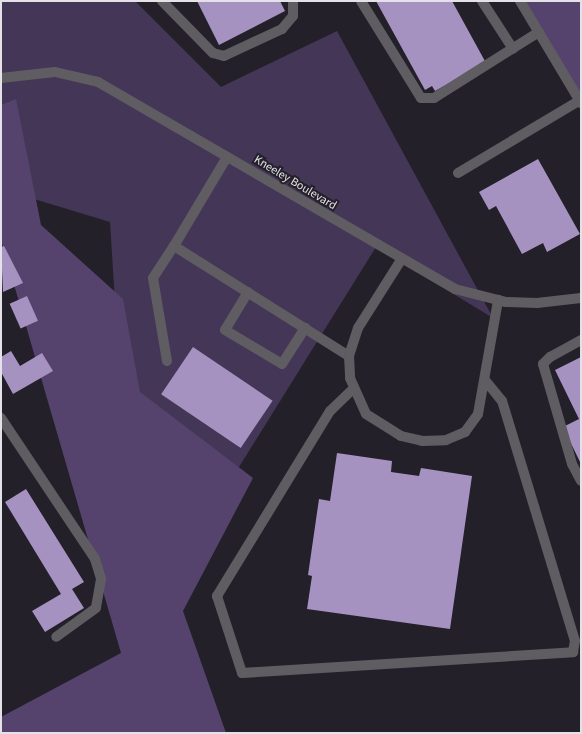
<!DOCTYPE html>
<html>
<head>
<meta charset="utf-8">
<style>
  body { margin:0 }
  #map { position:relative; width:582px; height:734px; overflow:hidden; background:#232029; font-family:"Source Sans 3",sans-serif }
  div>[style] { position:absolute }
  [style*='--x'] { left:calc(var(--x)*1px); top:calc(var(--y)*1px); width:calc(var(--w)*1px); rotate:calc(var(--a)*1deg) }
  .green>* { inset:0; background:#443656 }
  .forest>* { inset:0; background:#55436d }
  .building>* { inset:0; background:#a592c1; transform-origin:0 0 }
  .minor>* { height:10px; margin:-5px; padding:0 5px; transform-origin:5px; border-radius:5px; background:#5f5d62 }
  span { translate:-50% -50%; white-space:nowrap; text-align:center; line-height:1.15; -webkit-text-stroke:4px #232029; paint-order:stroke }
  .street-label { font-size:12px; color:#e4e1e8 }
  .frame { position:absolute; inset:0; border:2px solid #e4e1e8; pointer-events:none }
</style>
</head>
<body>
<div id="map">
  <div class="green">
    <div style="clip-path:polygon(1px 1px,135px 1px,221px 87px,337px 31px,493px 318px,376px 247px,234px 475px,121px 400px,110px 222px,1px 189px)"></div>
  </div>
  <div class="forest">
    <div style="clip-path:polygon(523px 1px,581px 1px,581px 105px)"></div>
    <div style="clip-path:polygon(16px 99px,41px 225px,123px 299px,140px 392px,253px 478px,183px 611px,226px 733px,1px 733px,1px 717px,121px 653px,1px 240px,1px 105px)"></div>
  </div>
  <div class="building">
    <div style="clip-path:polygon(197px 1px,280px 1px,285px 11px,219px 45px)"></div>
    <div style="clip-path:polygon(376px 1px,452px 1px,486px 63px,435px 91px,432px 86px,425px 90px)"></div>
    <div style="clip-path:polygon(538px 159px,580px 234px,547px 252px,543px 243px,522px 254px,496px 206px,489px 210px,479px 192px)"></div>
    <div style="clip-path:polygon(4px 246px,23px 283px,3px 292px,1px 247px)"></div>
    <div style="left:27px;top:296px;width:27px;height:19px;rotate:66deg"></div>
    <div style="left:193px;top:347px;width:96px;height:57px;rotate:34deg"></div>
    <div style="clip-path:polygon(11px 351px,20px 366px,42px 353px,53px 371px,13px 394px,1px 372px,1px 357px)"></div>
    <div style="clip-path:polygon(581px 357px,581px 464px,563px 427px,579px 419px,555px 370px)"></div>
    <div style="clip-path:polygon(337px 453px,392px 461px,391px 472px,419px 476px,421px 468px,472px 476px,450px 629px,307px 609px,312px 576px,308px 575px,319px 499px,330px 501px)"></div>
    <div style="clip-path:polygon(26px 489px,84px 582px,72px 589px,84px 608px,45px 632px,32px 611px,61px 594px,5px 502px)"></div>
  </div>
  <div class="minor">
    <div style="--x:162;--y:1;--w:73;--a:45.6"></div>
    <div style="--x:213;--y:53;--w:11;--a:15"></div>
    <div style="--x:224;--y:56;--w:64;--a:-25"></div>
    <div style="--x:282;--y:29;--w:17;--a:-50"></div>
    <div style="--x:293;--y:16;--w:15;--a:-90"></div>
    <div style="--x:361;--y:1;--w:114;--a:58.3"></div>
    <div style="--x:421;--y:98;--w:13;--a:0"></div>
    <div style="--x:434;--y:98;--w:124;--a:-32.2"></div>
    <div style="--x:482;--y:1;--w:57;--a:57.1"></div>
    <div style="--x:520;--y:1;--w:119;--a:59.1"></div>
    <div style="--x:1;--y:78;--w:54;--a:-6.3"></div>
    <div style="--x:55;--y:72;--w:44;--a:13.1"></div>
    <div style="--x:98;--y:82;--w:413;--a:30.1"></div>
    <div style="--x:455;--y:289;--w:53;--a:14.3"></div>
    <div style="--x:506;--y:302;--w:31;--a:2"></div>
    <div style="--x:537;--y:303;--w:44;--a:-6.5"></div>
    <div style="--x:227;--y:157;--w:104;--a:120.8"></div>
    <div style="--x:174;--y:246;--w:207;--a:32.2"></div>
    <div style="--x:458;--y:173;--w:141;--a:-30.8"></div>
    <div style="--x:401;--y:260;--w:80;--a:122.3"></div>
    <div style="--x:358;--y:328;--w:29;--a:108"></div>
    <div style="--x:349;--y:356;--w:22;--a:87"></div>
    <div style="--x:350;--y:378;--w:39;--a:66"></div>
    <div style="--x:366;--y:414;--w:41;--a:32.2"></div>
    <div style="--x:401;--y:436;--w:22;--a:13"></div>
    <div style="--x:422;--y:441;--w:24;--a:-2"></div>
    <div style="--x:446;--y:440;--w:21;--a:-23"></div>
    <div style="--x:465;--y:432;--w:22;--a:-54"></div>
    <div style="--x:478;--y:414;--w:116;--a:-80"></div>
    <div style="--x:248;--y:292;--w:44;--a:121.2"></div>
    <div style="--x:225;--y:330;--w:66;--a:30.8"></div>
    <div style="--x:282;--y:364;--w:43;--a:-57.4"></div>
    <div style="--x:581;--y:340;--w:35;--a:151"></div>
    <div style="--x:550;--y:357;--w:10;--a:135"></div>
    <div style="--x:543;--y:364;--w:104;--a:73.8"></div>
    <div style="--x:572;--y:464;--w:19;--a:62"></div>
    <div style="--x:167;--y:361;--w:84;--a:-99.6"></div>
    <div style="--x:153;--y:278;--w:38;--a:-57"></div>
    <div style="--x:354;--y:388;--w:33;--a:136"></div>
    <div style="--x:330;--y:411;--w:217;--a:121.4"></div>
    <div style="--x:217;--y:596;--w:81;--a:72"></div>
    <div style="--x:242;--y:673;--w:332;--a:-3.6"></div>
    <div style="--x:573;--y:652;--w:11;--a:-80"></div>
    <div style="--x:575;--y:641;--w:251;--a:-106.9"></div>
    <div style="--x:502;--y:401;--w:26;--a:-129"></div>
    <div style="--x:1;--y:418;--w:169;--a:56.3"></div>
    <div style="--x:95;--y:559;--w:21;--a:73"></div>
    <div style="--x:101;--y:579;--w:29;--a:100"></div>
    <div style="--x:96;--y:608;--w:49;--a:144.1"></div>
  </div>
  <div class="street-label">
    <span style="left:295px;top:183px;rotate:31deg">Kneeley Boulevard</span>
  </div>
  <div class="frame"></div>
</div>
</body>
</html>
